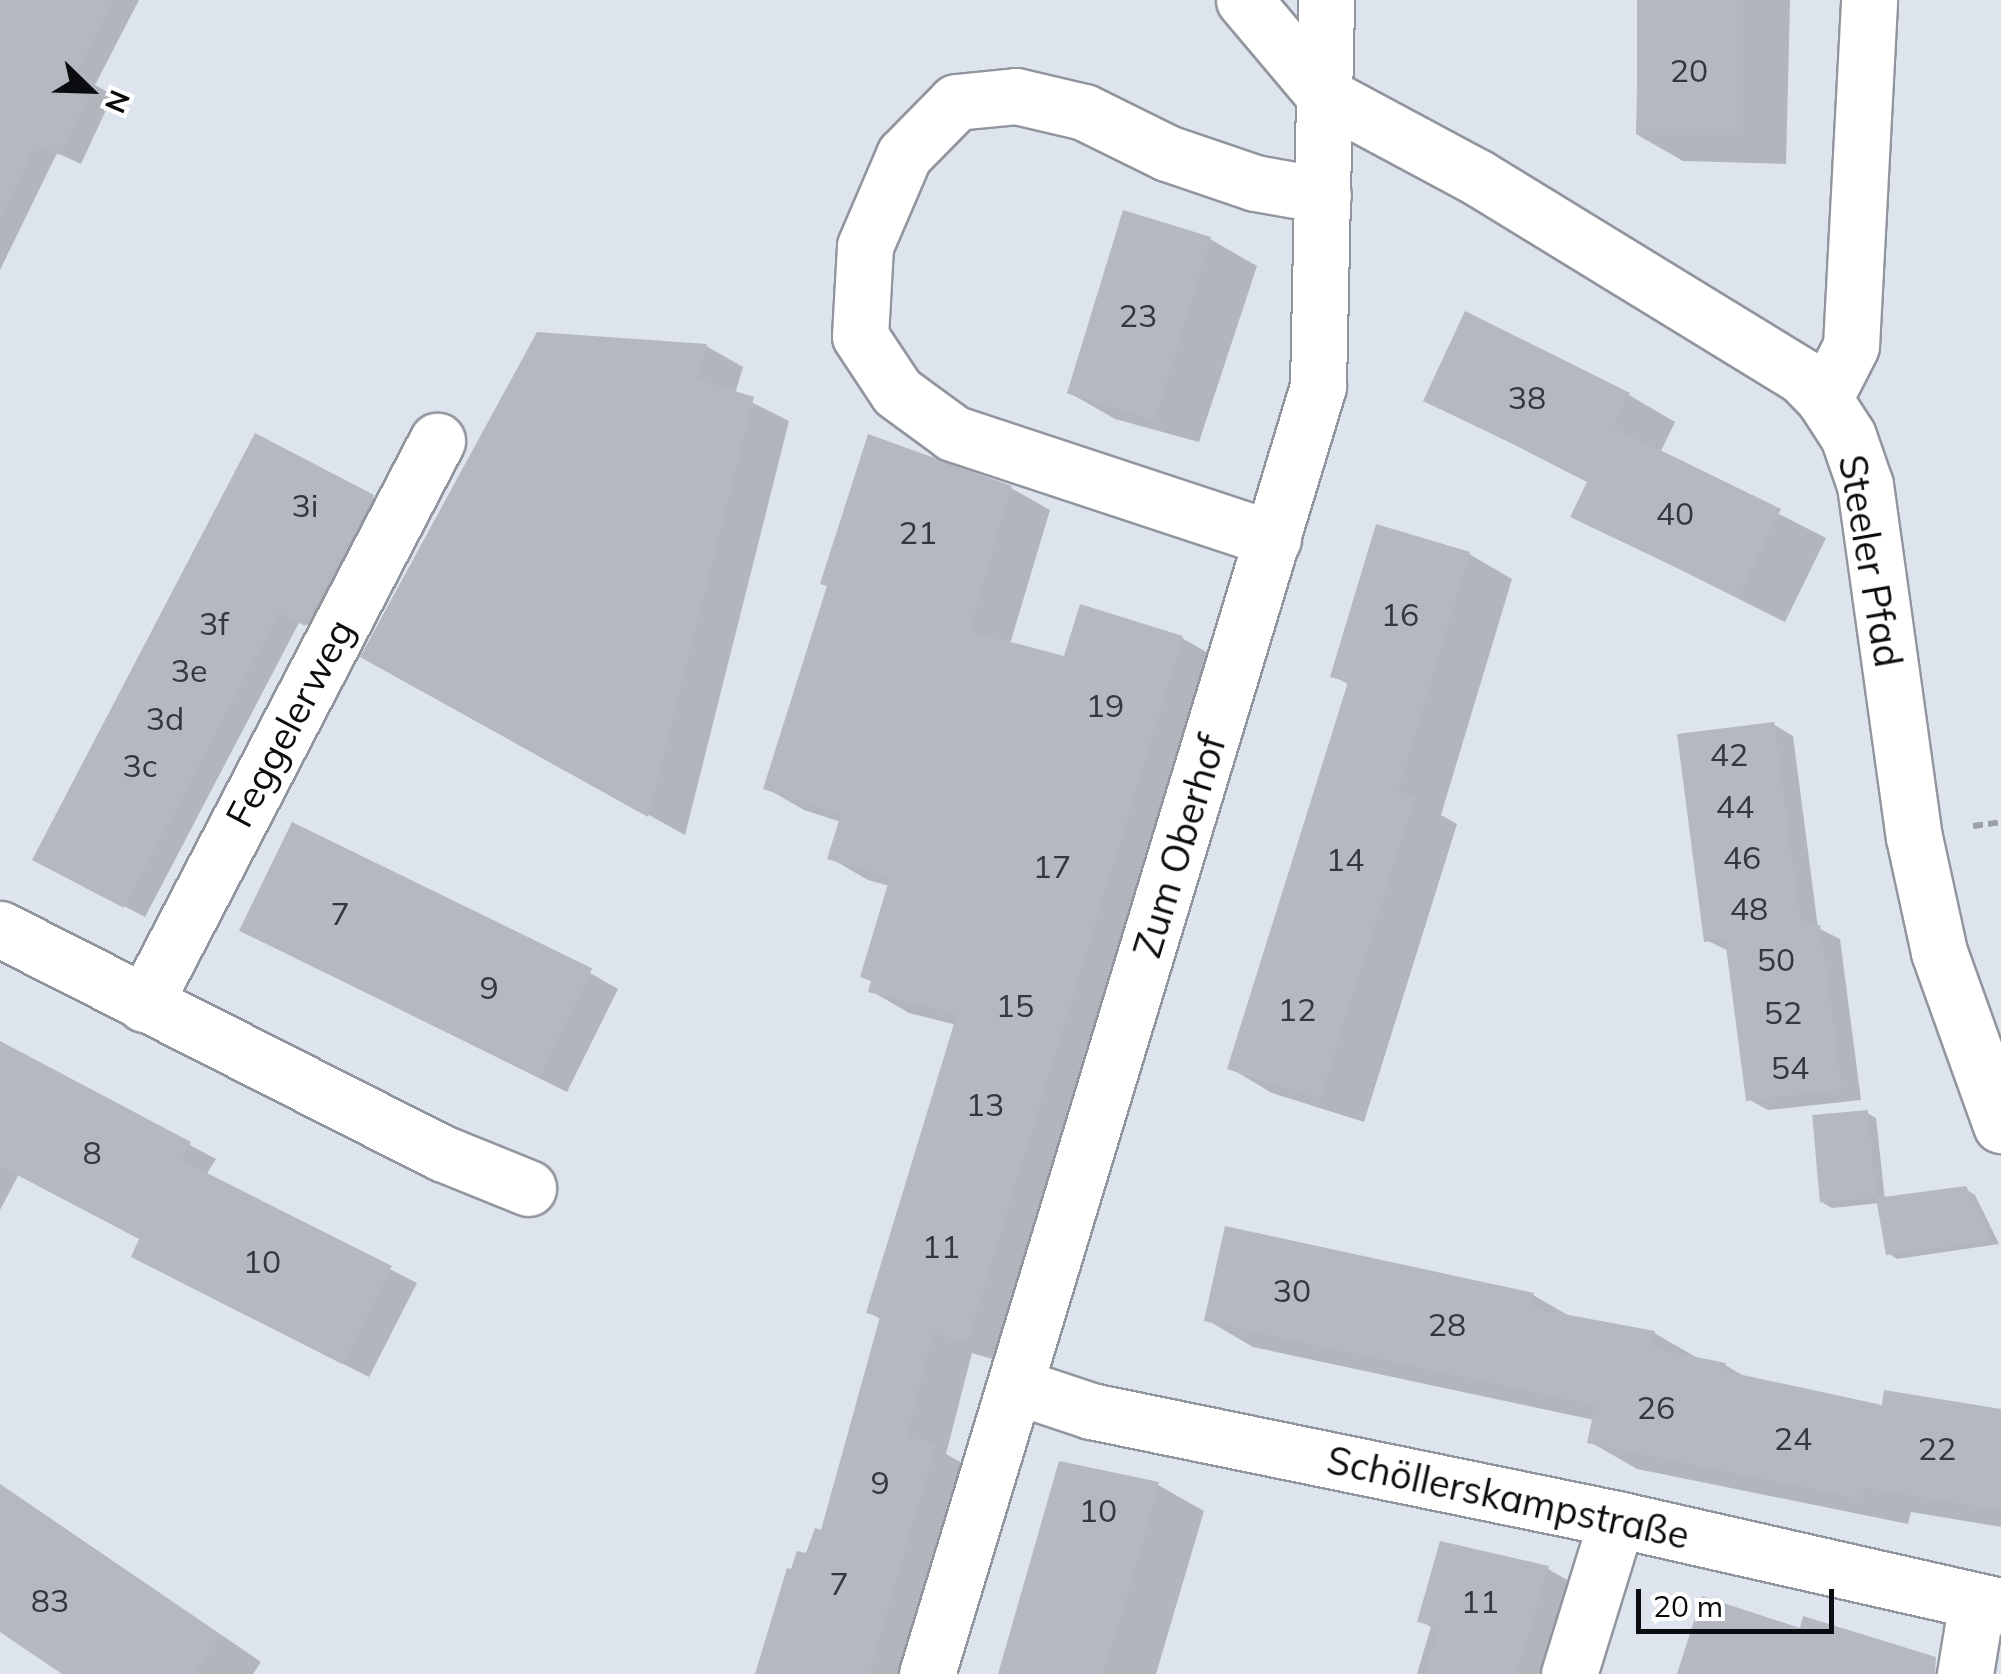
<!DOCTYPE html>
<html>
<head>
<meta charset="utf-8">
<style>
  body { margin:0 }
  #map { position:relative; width:2001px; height:1674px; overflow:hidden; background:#dee4ed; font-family:Mulish,sans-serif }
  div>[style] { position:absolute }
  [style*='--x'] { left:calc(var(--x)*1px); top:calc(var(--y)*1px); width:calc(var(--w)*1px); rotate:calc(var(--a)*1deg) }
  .shadow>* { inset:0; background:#0003 }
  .building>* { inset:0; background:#b4b9c1; transform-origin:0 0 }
  .path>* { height:6px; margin-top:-3px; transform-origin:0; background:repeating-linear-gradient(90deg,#9b9fa6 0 10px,transparent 0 15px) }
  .roads { filter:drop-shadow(2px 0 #91959e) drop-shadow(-2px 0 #91959e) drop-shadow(0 2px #91959e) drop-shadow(0 -2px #91959e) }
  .minor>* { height:55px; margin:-27.5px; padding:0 27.5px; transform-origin:27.5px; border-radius:27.5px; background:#fff }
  span { translate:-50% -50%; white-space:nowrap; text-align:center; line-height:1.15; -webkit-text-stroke:8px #fff; paint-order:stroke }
  .number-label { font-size:32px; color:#34373c }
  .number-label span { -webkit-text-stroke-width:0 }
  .street-label { font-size:38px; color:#0a0c0f }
  .north { position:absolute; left:40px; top:40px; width:100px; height:100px; -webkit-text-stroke:8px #fff; paint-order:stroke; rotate:113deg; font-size:28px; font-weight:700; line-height:40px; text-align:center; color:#0a0c0f }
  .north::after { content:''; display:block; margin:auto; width:35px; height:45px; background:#0a0c0f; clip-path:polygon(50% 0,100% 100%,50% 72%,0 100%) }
  .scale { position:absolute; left:1636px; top:1589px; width:198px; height:45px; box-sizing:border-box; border:5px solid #0a0c0f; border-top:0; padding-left:12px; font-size:30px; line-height:35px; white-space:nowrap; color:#0a0c0f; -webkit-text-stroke:8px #fff; paint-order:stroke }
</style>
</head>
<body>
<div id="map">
  <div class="shadow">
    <div style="clip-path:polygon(10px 0,139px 0,95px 85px,113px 95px,81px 164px,57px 153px,0 270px,0 19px)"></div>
    <div style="clip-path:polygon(1639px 0,1790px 0,1786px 164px,1683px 161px,1636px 134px)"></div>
    <div style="clip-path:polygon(1210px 239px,1257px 266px,1199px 442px,1115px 419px,1068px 392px)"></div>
    <div style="clip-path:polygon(538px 334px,706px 346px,743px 367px,735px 394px,789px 421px,685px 835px,400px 677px)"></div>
    <div style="clip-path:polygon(1629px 395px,1675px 422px,1660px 453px,1826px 538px,1785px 622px,1573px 516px,1589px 483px,1427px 400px)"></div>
    <div style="clip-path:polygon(1011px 488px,1050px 510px,1010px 644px,1066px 659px,1182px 638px,1220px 660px,1005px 1363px,972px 1353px,946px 1454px,973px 1469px,913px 1674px,758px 1674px,808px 1556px,823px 1533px,882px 1320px,868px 1312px,957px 1025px,909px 1013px,871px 991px,890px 886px,868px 880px,830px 858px,841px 822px,804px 810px,766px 788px)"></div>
    <div style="clip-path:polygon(373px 497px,392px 508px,326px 635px,300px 621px,145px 917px,55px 870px)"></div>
    <div style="clip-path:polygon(1469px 554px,1512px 579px,1441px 815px,1457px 824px,1364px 1122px,1272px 1093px,1230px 1068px,1349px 685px,1333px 675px)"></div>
    <div style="clip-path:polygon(1773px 724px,1793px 736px,1818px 928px,1840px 939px,1861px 1100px,1768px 1110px,1748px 1099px,1729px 951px,1706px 940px)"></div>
    <div style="clip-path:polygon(270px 945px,590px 973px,618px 989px,567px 1092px)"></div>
    <div style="clip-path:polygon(0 1044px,216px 1159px,206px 1175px,417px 1283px,369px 1377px,161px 1271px,142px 1239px,19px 1174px,0 1210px)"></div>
    <div style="clip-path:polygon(1867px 1113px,1876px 1118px,1885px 1200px,1965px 1189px,1975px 1195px,1999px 1244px,1897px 1259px,1888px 1253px,1880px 1203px,1832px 1208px,1823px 1203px)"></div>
    <div style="clip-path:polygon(1533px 1295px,1573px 1318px,1654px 1333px,1701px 1360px,1725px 1365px,1749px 1379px,1884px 1408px,2001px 1411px,2001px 1527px,1911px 1512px,1908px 1524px,1637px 1469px,1590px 1442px,1594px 1420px,1253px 1347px,1207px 1320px)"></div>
    <div style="clip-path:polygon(0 1484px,261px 1662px,253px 1674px,66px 1674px,0 1629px)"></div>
    <div style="clip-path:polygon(1158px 1485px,1204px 1511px,1156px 1674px,1000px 1674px)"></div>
    <div style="clip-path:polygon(1548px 1569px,1595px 1596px,1571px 1674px,1417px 1674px,1431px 1627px,1420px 1621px)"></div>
  </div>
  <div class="building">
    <div style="clip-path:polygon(0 0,113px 0,76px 73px,95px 82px,60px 155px,36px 144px,0 218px)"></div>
    <div style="left:1637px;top:0;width:106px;height:135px"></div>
    <div style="left:1123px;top:210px;width:92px;height:192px;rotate:17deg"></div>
    <div style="clip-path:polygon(1465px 311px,1630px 393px,1613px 427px,1781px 509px,1738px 597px,1570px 517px,1588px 480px,1423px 401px)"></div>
    <div style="clip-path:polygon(537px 332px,707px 344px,697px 379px,754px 397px,648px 817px,360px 657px)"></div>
    <div style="clip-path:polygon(255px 433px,374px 495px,305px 626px,279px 612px,124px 908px,32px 860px)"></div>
    <div style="clip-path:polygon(868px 434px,1012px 486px,969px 631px,1064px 656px,1080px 604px,1183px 636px,967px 1343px,933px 1333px,907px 1436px,936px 1444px,869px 1674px,755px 1674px,787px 1568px,791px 1569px,797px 1551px,806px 1553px,815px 1528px,821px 1530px,880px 1317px,866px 1313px,957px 1014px,868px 992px,871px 981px,860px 977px,890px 877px,827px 859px,841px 814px,763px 789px,827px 586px,820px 584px)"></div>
    <div style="clip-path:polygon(1376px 524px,1470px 552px,1398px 792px,1415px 797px,1320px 1099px,1227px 1069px,1348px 682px,1330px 677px)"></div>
    <div style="clip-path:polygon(1774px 722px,1801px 927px,1820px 925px,1842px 1089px,1746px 1101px,1725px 939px,1704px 942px,1677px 734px)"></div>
    <div style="left:292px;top:822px;width:334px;height:121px;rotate:26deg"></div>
    <div style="clip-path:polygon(0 1041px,191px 1142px,181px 1160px,392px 1266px,342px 1364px,131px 1257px,139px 1239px,0 1166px)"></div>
    <div style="left:1868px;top:1110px;width:88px;height:56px;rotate:85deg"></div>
    <div style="clip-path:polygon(1966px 1186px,1992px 1240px,1886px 1255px,1876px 1198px)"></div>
    <div style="clip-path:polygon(1225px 1226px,1534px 1293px,1531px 1308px,1655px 1331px,1651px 1348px,1726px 1363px,1724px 1371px,1882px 1405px,1884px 1390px,2001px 1409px,2001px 1510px,1864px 1487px,1862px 1499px,1587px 1443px,1595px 1405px,1204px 1321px)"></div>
    <div style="clip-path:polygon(1059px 1461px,1159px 1482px,1144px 1538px,1103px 1674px,998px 1674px)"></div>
    <div style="clip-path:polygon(0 1486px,220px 1636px,193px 1674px,62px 1674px,0 1632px)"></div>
    <div style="clip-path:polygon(1440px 1541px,1549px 1566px,1516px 1674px,1425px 1674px,1439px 1627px,1417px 1622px)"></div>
    <div style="clip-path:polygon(1702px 1596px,1800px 1628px,1803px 1616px,1936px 1657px,1935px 1674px,1677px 1674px)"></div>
  </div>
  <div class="path">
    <div style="--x:1973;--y:826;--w:28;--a:-8"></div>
  </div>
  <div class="roads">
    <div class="minor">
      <div style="--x:1244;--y:0;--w:124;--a:49.9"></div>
      <div style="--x:1324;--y:95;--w:174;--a:28.2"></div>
      <div style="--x:1477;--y:177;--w:381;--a:31.5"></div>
      <div style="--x:1802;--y:376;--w:32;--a:46"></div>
      <div style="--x:1824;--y:399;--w:44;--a:57"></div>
      <div style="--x:1848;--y:436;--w:52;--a:70.9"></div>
      <div style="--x:1865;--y:485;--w:355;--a:82.1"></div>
      <div style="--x:1914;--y:837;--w:118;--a:77.7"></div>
      <div style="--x:1939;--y:952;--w:184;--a:70.3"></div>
      <div style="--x:1824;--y:399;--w:59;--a:-63"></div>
      <div style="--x:1851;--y:346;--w:346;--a:-87"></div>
      <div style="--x:1273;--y:539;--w:337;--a:-161.7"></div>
      <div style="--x:953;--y:433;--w:69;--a:-143.8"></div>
      <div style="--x:897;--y:392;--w:67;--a:-123.5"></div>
      <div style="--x:860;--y:336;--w:90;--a:-86.8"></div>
      <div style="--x:865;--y:246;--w:99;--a:-66.8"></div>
      <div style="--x:904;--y:155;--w:74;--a:-45.5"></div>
      <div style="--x:956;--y:102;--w:60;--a:-5.7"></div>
      <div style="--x:1016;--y:96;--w:70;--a:13.2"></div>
      <div style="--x:1084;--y:112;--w:93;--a:26.3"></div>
      <div style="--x:1167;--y:153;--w:93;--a:18.8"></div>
      <div style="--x:1255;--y:183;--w:69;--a:10"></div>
      <div style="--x:0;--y:929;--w:496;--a:26.9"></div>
      <div style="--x:442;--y:1153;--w:93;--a:22.1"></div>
      <div style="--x:144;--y:1004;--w:635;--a:-62.51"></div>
      <div style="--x:1016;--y:1386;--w:79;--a:18.4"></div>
      <div style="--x:1091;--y:1411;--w:537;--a:11.6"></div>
      <div style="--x:1617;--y:1519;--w:394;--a:12.8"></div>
      <div style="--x:927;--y:1674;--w:1346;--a:-73.11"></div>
      <div style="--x:1318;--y:386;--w:386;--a:-88.8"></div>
      <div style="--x:1569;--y:1674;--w:162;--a:-72.8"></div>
      <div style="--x:1965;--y:1674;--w:74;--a:-80.7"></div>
    </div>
  </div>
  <div class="number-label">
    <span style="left:1689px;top:70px">20</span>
    <span style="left:1138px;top:315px">23</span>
    <span style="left:1527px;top:397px">38</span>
    <span style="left:305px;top:505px">3i</span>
    <span style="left:1675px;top:513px">40</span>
    <span style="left:918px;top:532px">21</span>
    <span style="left:1400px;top:614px">16</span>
    <span style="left:214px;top:623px">3f</span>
    <span style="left:189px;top:670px">3e</span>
    <span style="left:1105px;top:705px">19</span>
    <span style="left:165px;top:718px">3d</span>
    <span style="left:1729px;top:754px">42</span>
    <span style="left:140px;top:765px">3c</span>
    <span style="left:1735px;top:806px">44</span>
    <span style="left:1742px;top:857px">46</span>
    <span style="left:1345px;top:859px">14</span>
    <span style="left:1052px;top:866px">17</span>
    <span style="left:1749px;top:908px">48</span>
    <span style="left:340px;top:913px">7</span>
    <span style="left:1776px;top:959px">50</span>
    <span style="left:489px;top:987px">9</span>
    <span style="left:1015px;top:1005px">15</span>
    <span style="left:1297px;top:1009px">12</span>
    <span style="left:1783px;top:1012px">52</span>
    <span style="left:1790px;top:1067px">54</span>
    <span style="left:985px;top:1104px">13</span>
    <span style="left:92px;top:1152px">8</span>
    <span style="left:941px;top:1246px">11</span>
    <span style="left:262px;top:1261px">10</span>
    <span style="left:1292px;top:1290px">30</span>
    <span style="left:1447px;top:1324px">28</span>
    <span style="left:1656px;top:1407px">26</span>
    <span style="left:1793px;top:1438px">24</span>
    <span style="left:1937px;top:1448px">22</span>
    <span style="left:880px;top:1482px">9</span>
    <span style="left:1098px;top:1510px">10</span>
    <span style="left:839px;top:1583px">7</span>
    <span style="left:50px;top:1600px">83</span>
    <span style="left:1480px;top:1601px">11</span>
  </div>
  <div class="street-label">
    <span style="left:1870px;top:561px;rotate:80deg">Steeler Pfad</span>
    <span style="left:290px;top:723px;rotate:-62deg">Feggelerweg</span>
    <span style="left:1180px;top:846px;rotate:-73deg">Zum Oberhof</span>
    <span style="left:1508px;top:1498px;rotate:12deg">Schöllerskampstraße</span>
  </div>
  <div class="north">N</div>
  <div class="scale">20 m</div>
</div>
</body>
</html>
